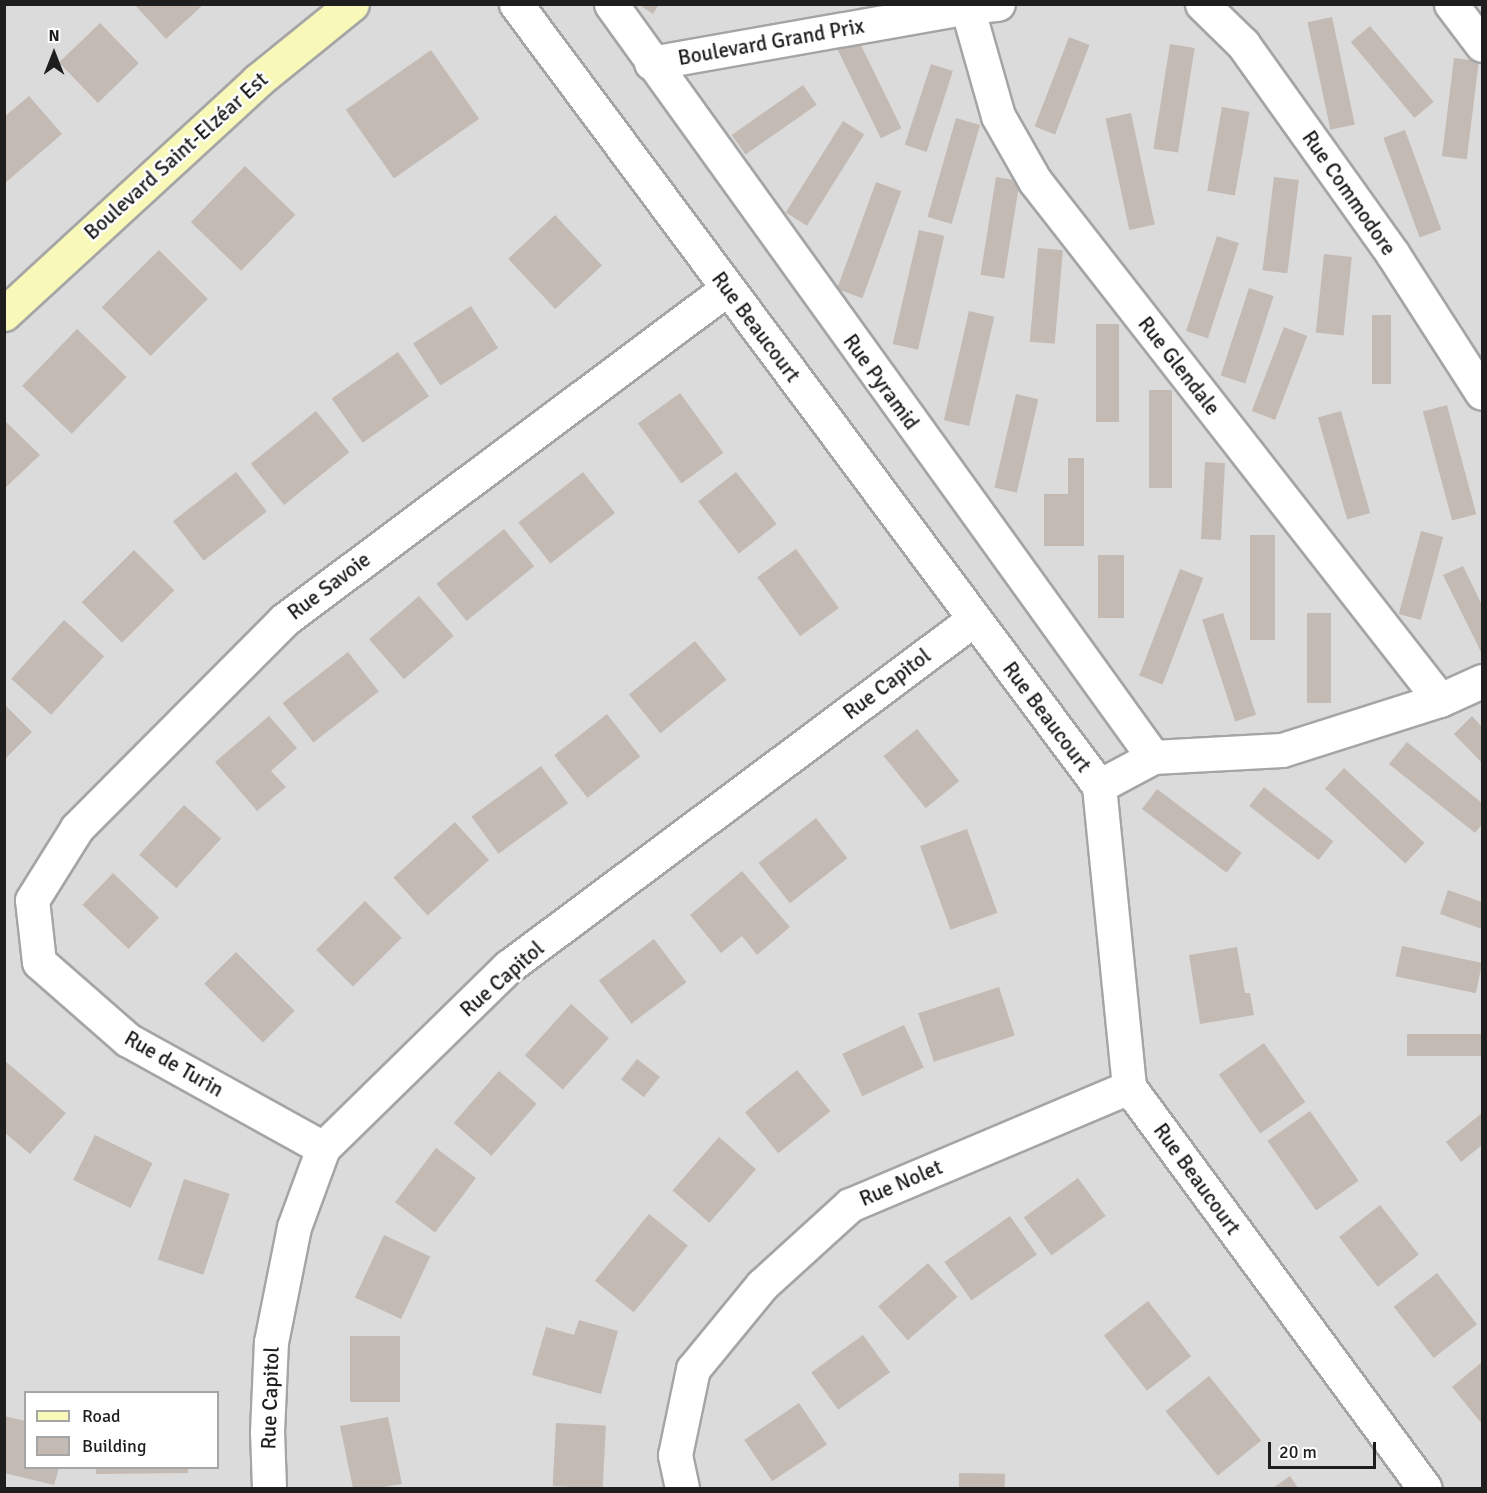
<!DOCTYPE html>
<html>
<head>
<meta charset="utf-8">
<style>
  body { margin:0 }
  #map { position:relative; width:1487px; height:1493px; overflow:hidden; background:#efebe4; font-family:Signika,sans-serif }
  div>[style] { position:absolute }
  [style*='--x'] { left:calc(var(--x)*1px); top:calc(var(--y)*1px); width:calc(var(--w)*1px); rotate:calc(var(--a)*1deg) }
  .residential>* { inset:0; background:#dcdbdb }
  .building>* { inset:0; background:#c4bab4; transform-origin:0 0 }
  .roads { filter:drop-shadow(2px 0 #a5a5a5) drop-shadow(-2px 0 #a5a5a5) drop-shadow(0 2px #a5a5a5) drop-shadow(0 -2px #a5a5a5) }
  .street>* { height:33px; margin:-16.5px; padding:0 16.5px; transform-origin:16.5px; border-radius:16.5px; background:#fff }
  .secondary>* { height:33px; margin:-16.5px; padding:0 16.5px; transform-origin:16.5px; border-radius:16.5px; background:#f8f8b9 }
  span { translate:-50% -50%; white-space:nowrap; text-align:center; line-height:1.15; -webkit-text-stroke:5px #fff; paint-order:stroke }
  .street-label { font-size:21px; color:#1e1e1e }
  .frame { position:absolute; inset:0; border:6px solid #1e1e1e; pointer-events:none }
  .legend { position:absolute; left:24px; top:1391px; width:195px; height:78px; box-sizing:border-box; background:#fff; border:2px solid #a5a5a5; margin:0; padding:8px 10px; list-style:none; font-size:18px; color:#1e1e1e }
  .legend li { display:flex; align-items:center; gap:12px; height:30px }
  .legend b { width:30px; border:2px solid #a5a5a5 }
  .north { position:absolute; left:24px; top:24px; width:60px; height:60px; -webkit-text-stroke:4px #fff; paint-order:stroke; rotate:0deg; font-size:16px; font-weight:700; line-height:24px; text-align:center; color:#1e1e1e }
  .north::after { content:''; display:block; margin:auto; width:21px; height:27px; background:#1e1e1e; clip-path:polygon(50% 0,100% 100%,50% 72%,0 100%) }
  .scale { position:absolute; left:1268px; top:1442px; width:108px; height:27px; box-sizing:border-box; border:3px solid #1e1e1e; border-top:0; padding-left:8px; font-size:18px; line-height:21px; white-space:nowrap; color:#1e1e1e; -webkit-text-stroke:4px #fff; paint-order:stroke }
</style>
</head>
<body>
<div id="map">
  <div class="residential">
    <div style="clip-path:polygon(evenodd,5px 5px,1482px 5px,1482px 1488px,5px 1488px,5px 5px,26px 1392px,218px 1392px,218px 1468px,26px 1468px,26px 1392px)"></div>
  </div>
  <div class="building">
    <div style="clip-path:polygon(134px 4px,204px 4px,166px 39px)"></div>
    <div style="clip-path:polygon(638px 4px,659px 4px,653px 14px)"></div>
    <div style="left:1332px;top:17px;width:110px;height:25px;rotate:78deg"></div>
    <div style="left:100px;top:23px;width:56px;height:57px;rotate:46deg"></div>
    <div style="left:1370px;top:26px;width:99px;height:25px;rotate:50deg"></div>
    <div style="left:855px;top:33px;width:106px;height:23px;rotate:64deg"></div>
    <div style="left:1069px;top:37px;width:22px;height:96px;rotate:21deg"></div>
    <div style="left:1170px;top:44px;width:25px;height:106px;rotate:9deg"></div>
    <div style="left:431px;top:50px;width:84px;height:104px;rotate:55deg"></div>
    <div style="left:1454px;top:58px;width:25px;height:99px;rotate:7deg"></div>
    <div style="left:931px;top:64px;width:23px;height:85px;rotate:18deg"></div>
    <div style="left:803px;top:85px;width:24px;height:87px;rotate:55deg"></div>
    <div style="clip-path:polygon(29px 96px,62px 134px,4px 184px,4px 117px)"></div>
    <div style="left:1222px;top:107px;width:28px;height:85px;rotate:10deg"></div>
    <div style="left:1131px;top:113px;width:114px;height:26px;rotate:78deg"></div>
    <div style="left:956px;top:118px;width:25px;height:103px;rotate:16deg"></div>
    <div style="left:843px;top:121px;width:25px;height:108px;rotate:32deg"></div>
    <div style="left:1405px;top:130px;width:106px;height:23px;rotate:70deg"></div>
    <div style="left:245px;top:166px;width:70px;height:78px;rotate:44deg"></div>
    <div style="left:996px;top:177px;width:24px;height:99px;rotate:9deg"></div>
    <div style="left:1274px;top:177px;width:25px;height:94px;rotate:7deg"></div>
    <div style="left:876px;top:182px;width:27px;height:114px;rotate:20deg"></div>
    <div style="left:555px;top:215px;width:69px;height:64px;rotate:47deg"></div>
    <div style="left:919px;top:230px;width:26px;height:117px;rotate:13deg"></div>
    <div style="left:1217px;top:236px;width:23px;height:100px;rotate:18deg"></div>
    <div style="left:1038px;top:248px;width:25px;height:94px;rotate:5deg"></div>
    <div style="left:159px;top:250px;width:69px;height:81px;rotate:45deg"></div>
    <div style="left:1324px;top:254px;width:28px;height:79px;rotate:6deg"></div>
    <div style="left:1249px;top:288px;width:26px;height:92px;rotate:18deg"></div>
    <div style="left:471px;top:306px;width:50px;height:69px;rotate:57deg"></div>
    <div style="left:969px;top:311px;width:26px;height:112px;rotate:13deg"></div>
    <div style="left:1372px;top:315px;width:19px;height:69px"></div>
    <div style="left:1096px;top:324px;width:23px;height:98px"></div>
    <div style="left:1284px;top:327px;width:25px;height:90px;rotate:21deg"></div>
    <div style="left:77px;top:329px;width:69px;height:79px;rotate:44deg"></div>
    <div style="left:398px;top:352px;width:54px;height:81px;rotate:55deg"></div>
    <div style="left:1149px;top:390px;width:23px;height:98px"></div>
    <div style="left:680px;top:393px;width:74px;height:52px;rotate:54deg"></div>
    <div style="left:1016px;top:394px;width:23px;height:96px;rotate:13deg"></div>
    <div style="left:1447px;top:405px;width:113px;height:25px;rotate:75deg"></div>
    <div style="left:316px;top:411px;width:53px;height:84px;rotate:51deg"></div>
    <div style="left:1341px;top:411px;width:106px;height:24px;rotate:74deg"></div>
    <div style="clip-path:polygon(4px 420px,40px 455px,4px 489px)"></div>
    <div style="clip-path:polygon(1068px 458px,1084px 458px,1084px 546px,1044px 546px,1044px 494px,1068px 494px)"></div>
    <div style="left:1205px;top:462px;width:20px;height:77px;rotate:3deg"></div>
    <div style="left:236px;top:472px;width:50px;height:80px;rotate:52deg"></div>
    <div style="left:583px;top:472px;width:52px;height:82px;rotate:52deg"></div>
    <div style="left:736px;top:472px;width:66px;height:48px;rotate:52deg"></div>
    <div style="left:504px;top:529px;width:48px;height:87px;rotate:51deg"></div>
    <div style="left:1421px;top:531px;width:23px;height:86px;rotate:15deg"></div>
    <div style="left:1250px;top:535px;width:25px;height:105px"></div>
    <div style="left:796px;top:549px;width:73px;height:48px;rotate:54deg"></div>
    <div style="left:134px;top:550px;width:57px;height:74px;rotate:45deg"></div>
    <div style="left:1098px;top:555px;width:26px;height:63px"></div>
    <div style="clip-path:polygon(1463px 566px,1482px 605px,1481px 652px,1443px 575px)"></div>
    <div style="left:1180px;top:569px;width:25px;height:114px;rotate:21deg"></div>
    <div style="left:419px;top:596px;width:53px;height:66px;rotate:49deg"></div>
    <div style="left:1223px;top:613px;width:107px;height:22px;rotate:72deg"></div>
    <div style="left:1307px;top:613px;width:24px;height:90px"></div>
    <div style="left:64px;top:620px;width:54px;height:79px;rotate:42deg"></div>
    <div style="left:695px;top:641px;width:50px;height:85px;rotate:51deg"></div>
    <div style="left:348px;top:652px;width:50px;height:83px;rotate:52deg"></div>
    <div style="clip-path:polygon(4px 704px,32px 732px,4px 760px)"></div>
    <div style="left:607px;top:714px;width:54px;height:67px;rotate:52deg"></div>
    <div style="clip-path:polygon(269px 716px,297px 748px,271px 771px,286px 787px,257px 811px,215px 762px)"></div>
    <div style="clip-path:polygon(1472px 716px,1482px 727px,1482px 763px,1454px 734px)"></div>
    <div style="left:917px;top:729px;width:67px;height:43px;rotate:51deg"></div>
    <div style="clip-path:polygon(1407px 742px,1482px 803px,1482px 824px,1475px 833px,1389px 764px)"></div>
    <div style="left:541px;top:766px;width:46px;height:86px;rotate:54deg"></div>
    <div style="left:1344px;top:768px;width:110px;height:28px;rotate:43deg"></div>
    <div style="left:1264px;top:787px;width:88px;height:24px;rotate:38deg"></div>
    <div style="left:1157px;top:789px;width:106px;height:25px;rotate:37deg"></div>
    <div style="left:184px;top:805px;width:50px;height:67px;rotate:42deg"></div>
    <div style="left:816px;top:818px;width:51px;height:73px;rotate:52deg"></div>
    <div style="left:455px;top:822px;width:51px;height:83px;rotate:48deg"></div>
    <div style="left:967px;top:829px;width:89px;height:50px;rotate:70deg"></div>
    <div style="clip-path:polygon(742px 871px,790px 927px,757px 955px,742px 936px,721px 953px,690px 915px)"></div>
    <div style="left:113px;top:873px;width:64px;height:44px;rotate:44deg"></div>
    <div style="clip-path:polygon(1448px 890px,1482px 902px,1482px 929px,1440px 914px)"></div>
    <div style="left:365px;top:901px;width:52px;height:69px;rotate:45deg"></div>
    <div style="left:654px;top:939px;width:54px;height:69px;rotate:53deg"></div>
    <div style="left:1402px;top:946px;width:82px;height:31px;rotate:12deg"></div>
    <div style="clip-path:polygon(1237px 947px,1245px 993px,1250px 993px,1254px 1015px,1200px 1024px,1189px 955px)"></div>
    <div style="left:236px;top:952px;width:83px;height:45px;rotate:45deg"></div>
    <div style="left:999px;top:987px;width:51px;height:85px;rotate:72deg"></div>
    <div style="left:571px;top:1004px;width:51px;height:69px;rotate:42deg"></div>
    <div style="left:904px;top:1025px;width:47px;height:68px;rotate:65deg"></div>
    <div style="left:1407px;top:1034px;width:75px;height:22px"></div>
    <div style="left:1264px;top:1043px;width:72px;height:55px;rotate:55deg"></div>
    <div style="left:637px;top:1059px;width:29px;height:26px;rotate:38deg"></div>
    <div style="clip-path:polygon(4px 1060px,66px 1113px,30px 1154px,4px 1132px)"></div>
    <div style="left:797px;top:1070px;width:53px;height:67px;rotate:51deg"></div>
    <div style="left:499px;top:1071px;width:50px;height:69px;rotate:41deg"></div>
    <div style="left:1310px;top:1111px;width:85px;height:52px;rotate:55deg"></div>
    <div style="clip-path:polygon(1482px 1113px,1482px 1145px,1461px 1162px,1446px 1142px)"></div>
    <div style="left:95px;top:1135px;width:64px;height:50px;rotate:26deg"></div>
    <div style="left:719px;top:1137px;width:49px;height:71px;rotate:41deg"></div>
    <div style="left:436px;top:1148px;width:50px;height:68px;rotate:37deg"></div>
    <div style="left:1078px;top:1178px;width:47px;height:67px;rotate:54deg"></div>
    <div style="left:184px;top:1179px;width:48px;height:85px;rotate:18deg"></div>
    <div style="left:1380px;top:1205px;width:63px;height:52px;rotate:52deg"></div>
    <div style="left:649px;top:1214px;width:50px;height:86px;rotate:39deg"></div>
    <div style="left:1010px;top:1216px;width:47px;height:80px;rotate:55deg"></div>
    <div style="left:384px;top:1235px;width:51px;height:69px;rotate:25deg"></div>
    <div style="left:928px;top:1263px;width:45px;height:66px;rotate:49deg"></div>
    <div style="left:1437px;top:1273px;width:65px;height:55px;rotate:52deg"></div>
    <div style="left:1148px;top:1301px;width:70px;height:56px;rotate:52deg"></div>
    <div style="clip-path:polygon(579px 1320px,618px 1331px,601px 1394px,532px 1375px,546px 1327px,574px 1335px)"></div>
    <div style="left:863px;top:1335px;width:46px;height:64px;rotate:54deg"></div>
    <div style="left:350px;top:1336px;width:50px;height:66px"></div>
    <div style="clip-path:polygon(1482px 1362px,1482px 1424px,1452px 1387px)"></div>
    <div style="left:1209px;top:1376px;width:83px;height:56px;rotate:51deg"></div>
    <div style="left:799px;top:1403px;width:50px;height:66px;rotate:56deg"></div>
    <div style="clip-path:polygon(4px 1416px,26px 1421px,26px 1468px,59px 1468px,54px 1485px,4px 1473px)"></div>
    <div style="clip-path:polygon(388px 1417px,402px 1484px,377px 1488px,353px 1488px,340px 1426px)"></div>
    <div style="left:556px;top:1423px;width:50px;height:63px;rotate:3deg"></div>
    <div style="clip-path:polygon(96px 1468px,188px 1468px,188px 1473px,96px 1474px)"></div>
    <div style="left:959px;top:1473px;width:46px;height:15px;rotate:1deg"></div>
    <div style="clip-path:polygon(1290px 1476px,1298px 1488px,1273px 1488px)"></div>
  </div>
  <div class="roads">
    <div class="street">
      <div style="--x:516;--y:4;--w:975;--a:53.29"></div>
      <div style="--x:1099;--y:786;--w:302;--a:84.3"></div>
      <div style="--x:1129;--y:1087;--w:498;--a:53.6"></div>
      <div style="--x:611;--y:4;--w:928;--a:54.25"></div>
      <div style="--x:1202;--y:4;--w:57;--a:44.3"></div>
      <div style="--x:1243;--y:44;--w:257;--a:54.5"></div>
      <div style="--x:1392;--y:253;--w:166;--a:57.3"></div>
      <div style="--x:1451;--y:4;--w:51;--a:52.9"></div>
      <div style="--x:967;--y:7;--w:113;--a:74.1"></div>
      <div style="--x:998;--y:116;--w:75;--a:60.4"></div>
      <div style="--x:1035;--y:181;--w:658;--a:52.03"></div>
      <div style="--x:651;--y:63;--w:321;--a:-10"></div>
      <div style="--x:967;--y:7;--w:31;--a:-6"></div>
      <div style="--x:1099;--y:786;--w:61;--a:-28.2"></div>
      <div style="--x:1153;--y:757;--w:129;--a:-3.1"></div>
      <div style="--x:1282;--y:750;--w:166;--a:-17.6"></div>
      <div style="--x:1440;--y:700;--w:46;--a:-24.3"></div>
      <div style="--x:323;--y:1148;--w:223;--a:-151"></div>
      <div style="--x:128;--y:1040;--w:118;--a:-138.8"></div>
      <div style="--x:39;--y:962;--w:62;--a:-96.4"></div>
      <div style="--x:32;--y:900;--w:85;--a:-58"></div>
      <div style="--x:77;--y:828;--w:293;--a:-45.1"></div>
      <div style="--x:284;--y:620;--w:554;--a:-36.79"></div>
      <div style="--x:269;--y:1488;--w:56;--a:-92"></div>
      <div style="--x:267;--y:1432;--w:90;--a:-87.5"></div>
      <div style="--x:271;--y:1342;--w:117;--a:-78.7"></div>
      <div style="--x:294;--y:1227;--w:84;--a:-69.8"></div>
      <div style="--x:323;--y:1148;--w:259;--a:-44.4"></div>
      <div style="--x:508;--y:967;--w:582;--a:-36.75"></div>
      <div style="--x:682;--y:1488;--w:34;--a:-102"></div>
      <div style="--x:675;--y:1455;--w:88;--a:-78.2"></div>
      <div style="--x:693;--y:1369;--w:109;--a:-50.6"></div>
      <div style="--x:762;--y:1285;--w:119;--a:-42.3"></div>
      <div style="--x:850;--y:1205;--w:303;--a:-22.9"></div>
    </div>
    <div class="secondary">
      <div style="--x:4;--y:314;--w:344;--a:-42.6"></div>
      <div style="--x:257;--y:81;--w:122;--a:-39"></div>
    </div>
  </div>
  <div class="street-label">
    <span style="left:771px;top:42px;rotate:-10deg">Boulevard Grand Prix</span>
    <span style="left:176px;top:156px;rotate:-42deg">Boulevard Saint-Elzéar Est</span>
    <span style="left:1349px;top:193px;rotate:55deg">Rue Commodore</span>
    <span style="left:756px;top:327px;rotate:53deg">Rue Beaucourt</span>
    <span style="left:1179px;top:366px;rotate:52deg">Rue Glendale</span>
    <span style="left:881px;top:382px;rotate:54deg">Rue Pyramid</span>
    <span style="left:329px;top:586px;rotate:-37deg">Rue Savoie</span>
    <span style="left:887px;top:684px;rotate:-37deg">Rue Capitol</span>
    <span style="left:1047px;top:717px;rotate:53deg">Rue Beaucourt</span>
    <span style="left:502px;top:979px;rotate:-41deg">Rue Capitol</span>
    <span style="left:174px;top:1064px;rotate:30deg">Rue de Turin</span>
    <span style="left:1197px;top:1179px;rotate:54deg">Rue Beaucourt</span>
    <span style="left:901px;top:1183px;rotate:-23deg">Rue Nolet</span>
    <span style="left:270px;top:1398px;rotate:-88deg">Rue Capitol</span>
  </div>
  <div class="frame"></div>
  <ul class="legend">
  <li><b style="height:8px;background:#f8f8b9"></b>Road</li>
  <li><b style="height:16px;background:#c4bab4"></b>Building</li>
  </ul>
  <div class="north">N</div>
  <div class="scale">20 m</div>
</div>
</body>
</html>
